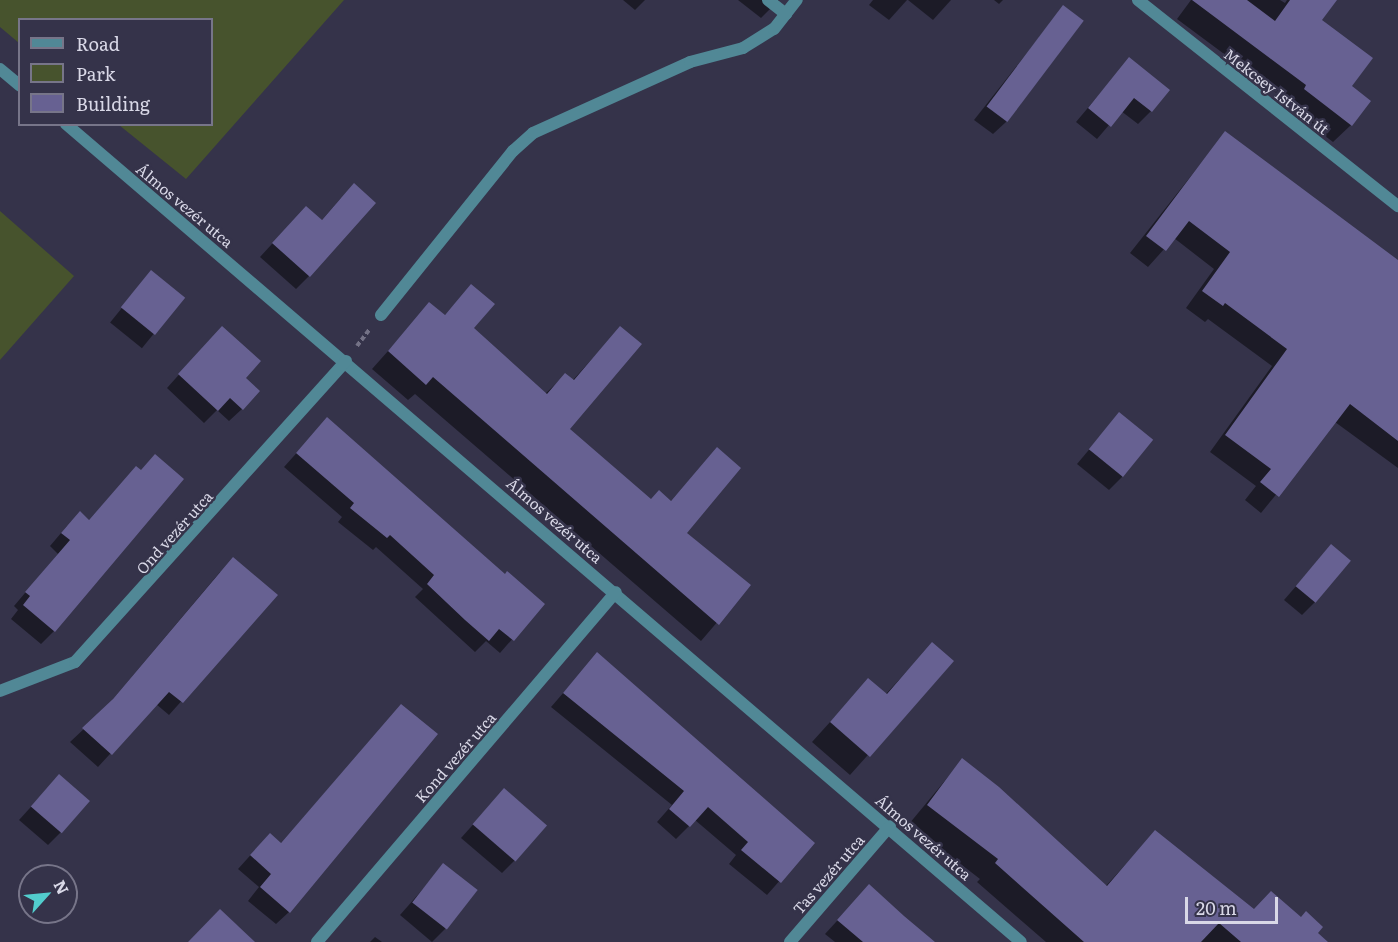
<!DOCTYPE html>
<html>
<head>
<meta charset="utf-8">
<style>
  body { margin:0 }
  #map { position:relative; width:1398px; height:942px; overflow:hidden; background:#35334a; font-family:Literata,serif }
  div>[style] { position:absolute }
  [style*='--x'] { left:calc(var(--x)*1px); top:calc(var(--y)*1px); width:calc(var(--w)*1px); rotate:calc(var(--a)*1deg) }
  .green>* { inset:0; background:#47532d }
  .shadow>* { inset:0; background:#0007; transform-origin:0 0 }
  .building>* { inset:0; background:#676192; transform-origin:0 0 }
  .path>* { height:4px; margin-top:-2px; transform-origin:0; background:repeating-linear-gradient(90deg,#747286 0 4.5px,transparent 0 7.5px) }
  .service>* { height:12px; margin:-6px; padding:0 6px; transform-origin:6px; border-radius:6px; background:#518896 }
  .minor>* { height:12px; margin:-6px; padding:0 6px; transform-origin:6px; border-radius:6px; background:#518896 }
  .tertiary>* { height:12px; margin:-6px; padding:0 6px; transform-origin:6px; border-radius:6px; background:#518896 }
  span { translate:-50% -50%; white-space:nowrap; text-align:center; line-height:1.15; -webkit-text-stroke:5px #35334a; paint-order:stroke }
  .street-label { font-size:15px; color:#d9d8e7 }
  .legend { position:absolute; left:18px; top:18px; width:195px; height:108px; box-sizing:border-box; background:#35334a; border:2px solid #777589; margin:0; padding:8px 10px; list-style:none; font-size:18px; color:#d9d8e7 }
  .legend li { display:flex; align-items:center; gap:12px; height:30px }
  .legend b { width:30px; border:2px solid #777589 }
  .north { position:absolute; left:18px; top:864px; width:60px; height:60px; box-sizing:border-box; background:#35334a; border:2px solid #777589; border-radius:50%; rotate:63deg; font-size:16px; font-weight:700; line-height:24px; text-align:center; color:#d9d8e7 }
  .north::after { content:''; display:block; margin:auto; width:21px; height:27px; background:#52cdcd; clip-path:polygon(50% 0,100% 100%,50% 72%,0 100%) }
  .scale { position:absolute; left:1185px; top:897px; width:93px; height:27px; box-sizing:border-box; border:3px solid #d9d8e7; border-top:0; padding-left:8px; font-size:18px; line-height:21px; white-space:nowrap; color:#d9d8e7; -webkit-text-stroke:4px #35334a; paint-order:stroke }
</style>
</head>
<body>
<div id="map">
  <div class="green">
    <div style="clip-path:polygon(0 0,344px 0,186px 179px,119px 125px,212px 124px,212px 20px,20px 20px,19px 43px,0 27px)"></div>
    <div style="clip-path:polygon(0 211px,74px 276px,0 360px)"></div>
  </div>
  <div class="shadow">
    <div style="clip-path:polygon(623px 0,645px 0,635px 10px)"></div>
    <div style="clip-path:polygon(738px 0,779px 0,761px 18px)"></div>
    <div style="clip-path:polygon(873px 0,907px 0,889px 20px,869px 5px)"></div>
    <div style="clip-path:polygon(908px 0,951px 0,933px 20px)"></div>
    <div style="clip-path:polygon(994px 0,1003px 0,999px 4px)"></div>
    <div style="clip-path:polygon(1191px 0,1280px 0,1285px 3px,1287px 0,1335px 0,1320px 20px,1350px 87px,1351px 125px,1333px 142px,1287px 107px,1290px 103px,1177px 19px)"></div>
    <div style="clip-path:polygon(1063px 7px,1006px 122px,993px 134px,974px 120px)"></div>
    <div style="clip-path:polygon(1129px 59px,1151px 111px,1138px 124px,1121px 111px,1097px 139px,1076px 122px)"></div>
    <div style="clip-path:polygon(1225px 133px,1398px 263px,1398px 468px,1335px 422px,1261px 513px,1245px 500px,1256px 486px,1210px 452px,1272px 366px,1208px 319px,1205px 322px,1186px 308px,1214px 269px,1174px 238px,1148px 267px,1130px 253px)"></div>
    <div style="clip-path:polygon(341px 198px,309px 276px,296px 289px,260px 257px,293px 221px,321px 221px)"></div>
    <div style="left:151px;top:272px;width:41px;height:65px;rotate:39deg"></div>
    <div style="clip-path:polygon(471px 286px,472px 328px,545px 394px,565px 375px,572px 381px,620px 328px,568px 429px,650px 501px,670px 502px,717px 449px,685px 533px,749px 585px,701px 641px,415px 394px,408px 400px,372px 369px,430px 304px,444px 316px)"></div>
    <div style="clip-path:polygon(209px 341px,244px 378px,242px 409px,229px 421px,217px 410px,204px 423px,167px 388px)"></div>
    <div style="clip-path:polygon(1119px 414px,1122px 477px,1109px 490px,1077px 464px)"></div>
    <div style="clip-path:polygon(327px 419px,505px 576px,543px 604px,500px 653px,486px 641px,475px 652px,415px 597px,423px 589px,376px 547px,373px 550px,338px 522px,342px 517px,284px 467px)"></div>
    <div style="clip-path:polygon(136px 468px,140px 471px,54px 631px,41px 644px,11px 619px,18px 610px,14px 606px,58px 554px,50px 546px,67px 526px,88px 521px)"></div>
    <div style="clip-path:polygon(1331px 546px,1315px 602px,1302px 615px,1284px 600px)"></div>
    <div style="clip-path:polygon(220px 572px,276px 595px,169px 715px,156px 704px,98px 767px,70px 742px,103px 711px)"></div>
    <div style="clip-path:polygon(932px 644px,952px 661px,850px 775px,812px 742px,868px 680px,885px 695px)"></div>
    <div style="clip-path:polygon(597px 654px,813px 843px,767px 895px,729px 864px,736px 855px,695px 820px,676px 839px,657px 822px,672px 805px,551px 707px)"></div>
    <div style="clip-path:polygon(401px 706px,289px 912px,276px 924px,248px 901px,259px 887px,238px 869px,257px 848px,280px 844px)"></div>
    <div style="clip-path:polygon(962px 760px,1105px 887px,1155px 832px,1253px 910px,1308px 942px,1046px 942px,977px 882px,980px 879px,909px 824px)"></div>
    <div style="clip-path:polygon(59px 776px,61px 832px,48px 845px,19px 820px)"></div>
    <div style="clip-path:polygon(504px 790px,515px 860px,502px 873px,461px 838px)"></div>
    <div style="clip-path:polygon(444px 865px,445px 929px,432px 942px,400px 915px)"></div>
    <div style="clip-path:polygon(869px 886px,931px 942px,835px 942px,825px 934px)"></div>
    <div style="clip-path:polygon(375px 937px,382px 942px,370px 942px)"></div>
  </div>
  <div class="building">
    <div style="clip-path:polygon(1192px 0,1247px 0,1275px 21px,1290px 0,1337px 0,1322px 20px,1373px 58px,1352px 86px,1371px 101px,1352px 126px,1304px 89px,1306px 85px)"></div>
    <div style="left:1063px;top:5px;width:26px;height:127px;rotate:37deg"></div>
    <div style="clip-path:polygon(1129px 57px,1170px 90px,1152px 112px,1134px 98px,1111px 127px,1088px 108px)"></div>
    <div style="clip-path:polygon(1225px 131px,1398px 260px,1398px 441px,1350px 404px,1279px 497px,1260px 482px,1271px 469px,1225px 435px,1287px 349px,1225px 303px,1223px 306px,1202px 291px,1230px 252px,1189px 221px,1166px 251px,1146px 236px)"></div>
    <div style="clip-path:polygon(354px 183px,376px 203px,310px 277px,272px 243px,306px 206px,322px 220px)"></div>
    <div style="left:151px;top:270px;width:44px;height:48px;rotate:39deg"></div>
    <div style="clip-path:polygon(471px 284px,495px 304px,474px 328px,547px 394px,565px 373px,574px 380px,620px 326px,642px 344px,570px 429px,651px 499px,659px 490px,671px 501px,717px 447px,741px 468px,687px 533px,751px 585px,719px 625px,433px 377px,426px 385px,388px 351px,429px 302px,445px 315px)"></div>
    <div style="clip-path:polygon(222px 326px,261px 361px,246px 378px,260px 391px,243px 410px,230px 398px,218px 411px,178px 374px)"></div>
    <div style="left:1119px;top:412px;width:44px;height:48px;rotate:39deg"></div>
    <div style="clip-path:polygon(327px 417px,505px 574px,507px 571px,545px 604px,514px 641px,499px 629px,489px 641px,465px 620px,427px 584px,434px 575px,390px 535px,387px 538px,350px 508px,354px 503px,296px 453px)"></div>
    <div style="clip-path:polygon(155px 454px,184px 479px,55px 632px,23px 605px,30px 596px,25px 592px,70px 540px,61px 533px,80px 511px,89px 520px,136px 466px,141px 470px)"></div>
    <div style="left:1331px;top:544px;width:26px;height:55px;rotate:40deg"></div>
    <div style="clip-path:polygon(233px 557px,278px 595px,183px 703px,169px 692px,112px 755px,82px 728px,113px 699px)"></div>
    <div style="clip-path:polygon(932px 642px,954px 661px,870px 757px,830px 722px,868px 678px,887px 694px)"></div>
    <div style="clip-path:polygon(597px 652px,815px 843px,781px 883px,741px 850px,748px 842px,708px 807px,690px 827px,669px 809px,684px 791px,563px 693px)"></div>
    <div style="clip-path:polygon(401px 704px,438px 734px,290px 913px,260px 887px,271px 874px,250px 855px,270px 833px,281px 843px)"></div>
    <div style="clip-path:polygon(962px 758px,999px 787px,1107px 886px,1155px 830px,1254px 909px,1271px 891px,1301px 917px,1306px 911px,1323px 927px,1318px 933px,1328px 942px,1241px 942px,1219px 923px,1201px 942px,1084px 942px,995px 863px,998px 859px,927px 805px)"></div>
    <div style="left:59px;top:774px;width:41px;height:43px;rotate:41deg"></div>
    <div style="left:504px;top:788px;width:57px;height:48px;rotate:41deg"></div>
    <div style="left:443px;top:863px;width:44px;height:50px;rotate:38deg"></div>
    <div style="clip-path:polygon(869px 884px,904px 916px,935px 942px,863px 942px,837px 920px)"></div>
    <div style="clip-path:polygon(220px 909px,255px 942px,188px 942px)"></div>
  </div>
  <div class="path">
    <div style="--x:357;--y:346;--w:20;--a:-53"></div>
  </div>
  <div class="service">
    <div style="--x:768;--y:0;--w:23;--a:38"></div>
  </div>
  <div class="minor">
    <div style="--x:0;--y:69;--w:26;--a:40"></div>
    <div style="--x:66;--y:124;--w:1257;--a:40.58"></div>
    <div style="--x:381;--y:315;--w:211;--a:-51.2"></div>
    <div style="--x:513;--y:151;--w:27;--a:-42"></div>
    <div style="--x:533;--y:133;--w:172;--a:-24.3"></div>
    <div style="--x:690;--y:62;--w:55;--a:-14.8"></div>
    <div style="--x:743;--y:48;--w:36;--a:-32"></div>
    <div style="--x:774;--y:29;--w:37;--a:-52"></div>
    <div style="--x:0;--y:691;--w:80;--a:-21.1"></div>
    <div style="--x:75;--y:662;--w:405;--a:-48"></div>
    <div style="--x:317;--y:942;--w:460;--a:-49.5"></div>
    <div style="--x:790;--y:942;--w:153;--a:-49.2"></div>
  </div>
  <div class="tertiary">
    <div style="--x:1138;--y:0;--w:332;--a:38.4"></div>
  </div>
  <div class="street-label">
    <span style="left:1277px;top:91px;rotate:38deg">Mekcsey István út</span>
    <span style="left:185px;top:205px;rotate:40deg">Álmos vezér utca</span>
    <span style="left:555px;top:520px;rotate:41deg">Álmos vezér utca</span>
    <span style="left:174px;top:532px;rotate:-48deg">Ond vezér utca</span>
    <span style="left:455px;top:757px;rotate:-49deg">Kond vezér utca</span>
    <span style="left:924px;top:837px;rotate:41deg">Álmos vezér utca</span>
    <span style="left:828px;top:874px;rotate:-49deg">Tas vezér utca</span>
  </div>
  <ul class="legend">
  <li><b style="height:8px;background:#518896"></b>Road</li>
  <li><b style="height:16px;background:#47532d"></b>Park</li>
  <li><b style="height:16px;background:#676192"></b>Building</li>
  </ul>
  <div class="north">N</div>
  <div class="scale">20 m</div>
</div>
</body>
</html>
